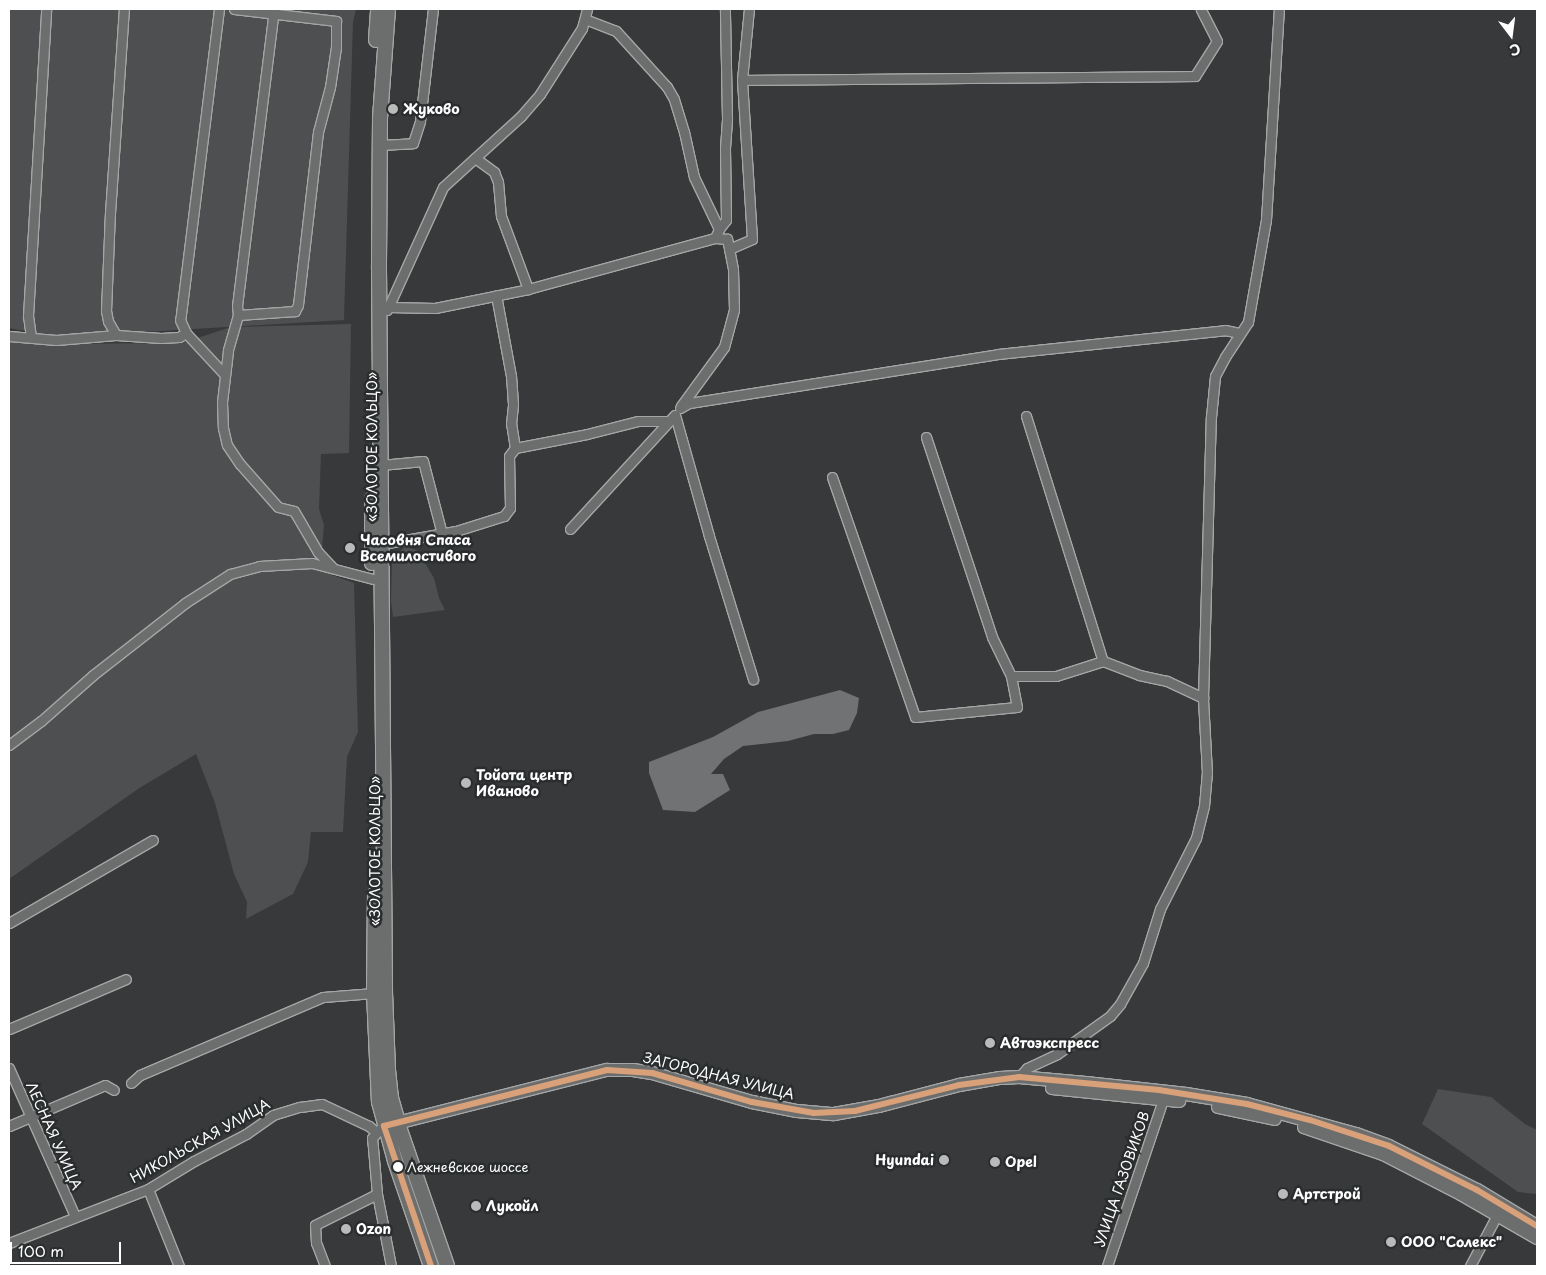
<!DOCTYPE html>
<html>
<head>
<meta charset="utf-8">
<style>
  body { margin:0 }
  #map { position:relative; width:1546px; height:1275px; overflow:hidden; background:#38393a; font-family:"Playpen Sans",sans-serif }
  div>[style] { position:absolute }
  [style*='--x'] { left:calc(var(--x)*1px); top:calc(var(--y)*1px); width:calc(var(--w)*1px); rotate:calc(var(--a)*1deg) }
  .green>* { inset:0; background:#4d4f50 }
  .water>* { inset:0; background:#707273 }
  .roads { filter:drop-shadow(1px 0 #a5a6a6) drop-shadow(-1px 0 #a5a6a6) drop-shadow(0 1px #a5a6a6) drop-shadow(0 -1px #a5a6a6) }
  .minor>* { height:9px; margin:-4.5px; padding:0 4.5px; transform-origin:4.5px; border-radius:4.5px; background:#6c6d6d }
  .primary>* { height:12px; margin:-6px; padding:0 6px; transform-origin:6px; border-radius:6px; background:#6c6d6d }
  .trunk>* { height:14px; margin:-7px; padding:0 7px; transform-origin:7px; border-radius:7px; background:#6c6d6d }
  .bus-1>* { height:6px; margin:-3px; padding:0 3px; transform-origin:3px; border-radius:3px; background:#d9a179 }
  .dots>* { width:14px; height:14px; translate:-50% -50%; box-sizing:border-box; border:2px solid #2a2d2e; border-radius:50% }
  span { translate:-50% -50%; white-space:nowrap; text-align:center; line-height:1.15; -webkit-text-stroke:5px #2a2d2e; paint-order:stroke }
  .bus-label { font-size:13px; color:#fff }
  .left { translate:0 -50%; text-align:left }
  .poi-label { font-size:14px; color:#fff; font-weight:700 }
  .right { translate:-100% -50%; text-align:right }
  .street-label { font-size:14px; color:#fff }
  .frame { position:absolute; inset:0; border:10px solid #fff; pointer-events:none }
  .north { position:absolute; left:1486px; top:10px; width:50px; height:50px; -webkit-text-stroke:4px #2a2d2e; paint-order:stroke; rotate:165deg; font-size:14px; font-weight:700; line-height:20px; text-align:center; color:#fff }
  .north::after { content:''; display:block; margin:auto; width:18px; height:22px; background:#fff; clip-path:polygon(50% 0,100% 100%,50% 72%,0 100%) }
  .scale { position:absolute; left:10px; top:1242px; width:111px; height:22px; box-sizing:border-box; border:2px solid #fff; border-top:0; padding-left:6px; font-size:15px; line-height:18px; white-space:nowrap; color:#fff; -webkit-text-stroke:4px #2a2d2e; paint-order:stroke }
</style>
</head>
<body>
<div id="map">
  <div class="green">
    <div style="clip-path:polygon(9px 9px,356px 9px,353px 22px,344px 320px,60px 337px,9px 328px)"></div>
    <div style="clip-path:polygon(351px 324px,349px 453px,321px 454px,319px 509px,324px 525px,321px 560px,332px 575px,354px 583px,358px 732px,347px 757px,343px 832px,311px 832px,308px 862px,293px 894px,246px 919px,247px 902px,234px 874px,215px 803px,196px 754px,138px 789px,9px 879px,9px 342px,45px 344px,182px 343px,231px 327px)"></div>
    <div style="clip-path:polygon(405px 547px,417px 550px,434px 578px,439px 598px,445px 610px,393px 617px,391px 601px,392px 558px)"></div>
    <div style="clip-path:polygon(1438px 1089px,1491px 1097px,1525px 1124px,1537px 1130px,1537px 1194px,1518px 1192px,1422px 1124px)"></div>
  </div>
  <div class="water">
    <div style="clip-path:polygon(840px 690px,859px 698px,857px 713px,849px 730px,833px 734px,814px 734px,788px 741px,743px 746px,724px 759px,711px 774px,723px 774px,730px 790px,695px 812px,663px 810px,649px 773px,649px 762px,713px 737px,758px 712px)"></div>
  </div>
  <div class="roads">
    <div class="minor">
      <div style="--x:219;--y:9;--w:313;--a:97.1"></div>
      <div style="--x:180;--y:320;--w:14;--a:65"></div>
      <div style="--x:186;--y:333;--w:57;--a:47.1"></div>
      <div style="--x:234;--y:9;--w:103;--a:6.7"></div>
      <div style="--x:336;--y:21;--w:26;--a:90"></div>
      <div style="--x:336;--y:47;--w:40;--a:98.5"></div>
      <div style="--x:330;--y:87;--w:47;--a:104.9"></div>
      <div style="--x:318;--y:132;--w:174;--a:96.6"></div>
      <div style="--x:298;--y:305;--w:7;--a:117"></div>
      <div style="--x:295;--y:311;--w:57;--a:176"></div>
      <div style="--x:238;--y:315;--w:37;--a:106"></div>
      <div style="--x:228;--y:351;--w:51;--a:96.7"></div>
      <div style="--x:222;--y:402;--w:26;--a:88"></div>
      <div style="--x:223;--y:428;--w:17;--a:77"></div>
      <div style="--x:227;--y:445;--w:23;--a:56"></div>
      <div style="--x:240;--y:464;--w:57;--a:48.5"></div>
      <div style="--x:278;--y:507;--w:16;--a:14"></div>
      <div style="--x:294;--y:511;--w:48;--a:59.7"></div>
      <div style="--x:318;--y:552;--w:21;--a:47"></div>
      <div style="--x:742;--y:80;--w:71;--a:-84.4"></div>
      <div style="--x:380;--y:145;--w:33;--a:-3"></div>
      <div style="--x:413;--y:143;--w:23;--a:-72"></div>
      <div style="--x:420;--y:121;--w:113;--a:-83.4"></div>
      <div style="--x:475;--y:158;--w:24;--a:36"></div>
      <div style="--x:494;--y:172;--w:11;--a:68"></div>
      <div style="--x:498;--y:182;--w:34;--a:85"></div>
      <div style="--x:501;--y:216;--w:78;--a:69.7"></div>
      <div style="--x:719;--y:229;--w:11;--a:-52"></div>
      <div style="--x:726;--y:220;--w:72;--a:-90.8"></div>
      <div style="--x:725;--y:148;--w:30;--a:-86"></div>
      <div style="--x:727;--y:118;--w:109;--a:-91.1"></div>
      <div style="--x:729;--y:249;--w:25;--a:-23"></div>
      <div style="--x:752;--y:239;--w:159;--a:-93.6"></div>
      <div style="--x:742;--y:80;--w:453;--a:-0.5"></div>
      <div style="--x:1195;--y:76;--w:41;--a:-57.8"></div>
      <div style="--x:1217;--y:41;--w:36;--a:-117"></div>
      <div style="--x:388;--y:307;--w:47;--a:1.2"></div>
      <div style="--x:435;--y:308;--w:95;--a:-11.5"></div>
      <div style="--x:528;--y:289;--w:194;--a:-15.3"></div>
      <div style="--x:715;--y:238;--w:10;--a:-66"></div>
      <div style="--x:719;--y:229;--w:58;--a:-115.7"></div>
      <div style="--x:694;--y:177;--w:46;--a:-102.5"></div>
      <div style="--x:684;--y:132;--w:34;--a:-107"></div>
      <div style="--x:674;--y:99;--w:14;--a:-120"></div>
      <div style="--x:667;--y:87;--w:76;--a:-132.3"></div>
      <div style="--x:616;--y:31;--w:33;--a:-159"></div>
      <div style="--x:387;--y:310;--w:135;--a:-65.5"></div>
      <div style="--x:443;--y:187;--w:105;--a:-42.3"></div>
      <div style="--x:521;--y:116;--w:29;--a:-49"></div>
      <div style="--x:540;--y:94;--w:78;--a:-57.5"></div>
      <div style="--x:582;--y:28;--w:20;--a:-75"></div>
      <div style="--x:238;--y:315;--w:9;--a:-96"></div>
      <div style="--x:237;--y:306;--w:298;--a:-82.9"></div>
      <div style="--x:116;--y:335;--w:16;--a:-120"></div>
      <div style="--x:108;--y:321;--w:10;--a:-101"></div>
      <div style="--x:106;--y:311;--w:98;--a:-87.7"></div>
      <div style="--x:110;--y:213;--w:204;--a:-86.1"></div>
      <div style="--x:9;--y:336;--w:47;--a:4.9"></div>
      <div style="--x:56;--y:340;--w:60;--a:-4.8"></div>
      <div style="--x:116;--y:335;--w:45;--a:3.8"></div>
      <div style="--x:161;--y:338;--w:18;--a:-3"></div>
      <div style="--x:179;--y:337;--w:8;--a:-30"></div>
      <div style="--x:31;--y:337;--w:21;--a:-98"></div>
      <div style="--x:28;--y:316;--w:308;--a:-86.6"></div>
      <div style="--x:681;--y:406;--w:73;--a:-53.9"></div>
      <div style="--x:724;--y:347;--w:38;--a:-75"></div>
      <div style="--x:734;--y:310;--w:41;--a:-91.4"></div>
      <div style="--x:733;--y:269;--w:31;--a:-101"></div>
      <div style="--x:727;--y:239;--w:12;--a:-175"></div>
      <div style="--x:680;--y:408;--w:10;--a:-29"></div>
      <div style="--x:689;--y:403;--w:313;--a:-9"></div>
      <div style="--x:998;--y:354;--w:228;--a:-6"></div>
      <div style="--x:1225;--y:330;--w:14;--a:12"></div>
      <div style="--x:1026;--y:416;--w:257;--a:72.6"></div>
      <div style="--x:1103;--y:661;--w:39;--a:21"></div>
      <div style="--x:1139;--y:675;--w:29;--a:12"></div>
      <div style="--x:1167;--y:681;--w:40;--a:25"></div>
      <div style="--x:926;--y:437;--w:211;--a:71.7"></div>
      <div style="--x:992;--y:637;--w:43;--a:64"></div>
      <div style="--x:515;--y:448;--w:73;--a:-11"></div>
      <div style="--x:587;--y:434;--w:53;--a:-14.3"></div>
      <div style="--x:638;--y:421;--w:31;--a:0"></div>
      <div style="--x:381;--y:465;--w:42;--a:-5.4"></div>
      <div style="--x:423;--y:461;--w:75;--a:75.4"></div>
      <div style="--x:832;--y:477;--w:254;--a:70.9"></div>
      <div style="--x:915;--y:717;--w:102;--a:-5.6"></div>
      <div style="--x:1017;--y:707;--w:32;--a:-101"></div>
      <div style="--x:1011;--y:676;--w:45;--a:0"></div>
      <div style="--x:1056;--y:676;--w:49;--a:-17.7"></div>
      <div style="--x:570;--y:529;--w:155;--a:-47.4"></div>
      <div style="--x:675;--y:415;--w:126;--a:74.3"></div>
      <div style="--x:709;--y:536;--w:150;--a:72.9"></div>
      <div style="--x:382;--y:544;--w:75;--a:-10"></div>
      <div style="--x:456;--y:531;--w:50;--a:-17.4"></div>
      <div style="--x:504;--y:516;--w:10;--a:-53"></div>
      <div style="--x:510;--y:508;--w:52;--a:-91.1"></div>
      <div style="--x:509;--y:456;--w:10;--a:-53"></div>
      <div style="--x:515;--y:448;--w:24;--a:-99"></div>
      <div style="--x:511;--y:424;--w:20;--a:-84"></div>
      <div style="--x:513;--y:404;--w:28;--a:-94"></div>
      <div style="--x:511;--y:376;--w:82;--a:-100.5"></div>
      <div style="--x:9;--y:745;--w:40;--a:-37"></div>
      <div style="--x:41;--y:721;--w:69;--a:-41.5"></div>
      <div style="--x:93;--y:675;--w:117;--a:-38"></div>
      <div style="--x:185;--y:603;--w:54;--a:-32.8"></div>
      <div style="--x:230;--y:574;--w:30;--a:-15"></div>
      <div style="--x:259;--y:566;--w:53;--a:-3.2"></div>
      <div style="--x:312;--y:563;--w:63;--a:14.7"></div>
      <div style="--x:9;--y:923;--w:166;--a:-30"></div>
      <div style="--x:9;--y:1029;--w:127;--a:-23.1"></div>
      <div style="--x:9;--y:1068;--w:162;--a:66"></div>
      <div style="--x:1019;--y:1077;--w:12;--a:-48"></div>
      <div style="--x:1027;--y:1068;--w:33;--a:-25"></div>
      <div style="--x:1057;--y:1054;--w:65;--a:-35.6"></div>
      <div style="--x:1110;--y:1016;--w:16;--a:-50"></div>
      <div style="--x:1120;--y:1004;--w:47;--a:-60.7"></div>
      <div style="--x:1143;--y:963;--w:57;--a:-72.5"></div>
      <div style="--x:1160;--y:909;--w:80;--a:-63.1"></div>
      <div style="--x:1196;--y:838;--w:33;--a:-76"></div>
      <div style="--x:1204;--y:806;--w:33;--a:-85"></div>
      <div style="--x:1207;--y:773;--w:75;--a:-93.1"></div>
      <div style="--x:1203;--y:698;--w:281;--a:-88.4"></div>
      <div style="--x:1211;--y:417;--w:41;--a:-84.4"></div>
      <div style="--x:1215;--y:376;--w:21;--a:-62"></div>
      <div style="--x:1225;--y:357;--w:42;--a:-56.7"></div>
      <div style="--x:1248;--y:322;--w:104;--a:-80"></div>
      <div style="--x:1266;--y:220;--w:211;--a:-86.5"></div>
      <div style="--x:131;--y:1083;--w:12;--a:-42"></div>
      <div style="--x:140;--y:1075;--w:199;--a:-23.1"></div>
      <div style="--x:323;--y:997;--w:51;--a:-4.5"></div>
      <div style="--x:9;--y:1126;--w:104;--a:-23.1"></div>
      <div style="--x:105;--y:1085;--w:10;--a:29"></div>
      <div style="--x:380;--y:1129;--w:12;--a:132"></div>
      <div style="--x:372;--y:1138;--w:10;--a:84"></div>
      <div style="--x:373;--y:1148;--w:46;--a:85"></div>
      <div style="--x:377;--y:1194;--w:73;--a:79"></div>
      <div style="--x:148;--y:1189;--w:83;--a:68.1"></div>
      <div style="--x:9;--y:1243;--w:149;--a:-21.2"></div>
      <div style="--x:148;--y:1189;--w:54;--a:-31.3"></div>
      <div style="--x:194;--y:1161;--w:59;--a:-27.4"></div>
      <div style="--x:246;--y:1134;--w:33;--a:-35"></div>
      <div style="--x:273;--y:1115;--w:28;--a:-17"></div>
      <div style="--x:300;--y:1107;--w:22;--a:-8"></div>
      <div style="--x:322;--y:1104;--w:52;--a:25.1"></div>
      <div style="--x:369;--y:1126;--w:9;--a:41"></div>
      <div style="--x:325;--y:1266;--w:25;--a:-111"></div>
      <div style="--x:316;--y:1243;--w:18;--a:-93"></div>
      <div style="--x:315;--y:1225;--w:69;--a:-26.6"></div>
      <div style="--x:1107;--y:1266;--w:175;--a:-71.4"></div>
      <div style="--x:1470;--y:1266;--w:58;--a:-62.1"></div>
    </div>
    <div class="primary">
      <div style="--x:1052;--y:1088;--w:128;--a:5.8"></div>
      <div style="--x:1218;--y:1107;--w:58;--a:11.9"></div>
      <div style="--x:389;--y:1125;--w:225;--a:-14.2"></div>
      <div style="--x:607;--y:1070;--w:26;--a:0"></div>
      <div style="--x:633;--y:1070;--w:19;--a:9"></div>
      <div style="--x:652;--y:1073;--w:104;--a:16.2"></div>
      <div style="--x:752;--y:1102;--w:46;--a:11.3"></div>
      <div style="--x:797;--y:1111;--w:37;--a:5"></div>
      <div style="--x:834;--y:1114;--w:46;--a:-10.1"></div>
      <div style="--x:879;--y:1106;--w:83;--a:-14.7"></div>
      <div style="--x:959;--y:1085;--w:42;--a:-9.7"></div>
      <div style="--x:1000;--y:1078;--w:19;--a:-3"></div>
      <div style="--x:1019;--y:1077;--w:67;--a:5.1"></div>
      <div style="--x:1086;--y:1083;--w:101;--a:6.3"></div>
      <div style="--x:1186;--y:1094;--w:62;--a:9.3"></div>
      <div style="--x:1247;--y:1104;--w:113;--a:15.4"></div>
      <div style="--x:1356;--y:1134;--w:35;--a:20"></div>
      <div style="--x:1389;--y:1146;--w:98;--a:26.6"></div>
      <div style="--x:1477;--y:1190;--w:70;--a:31"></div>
      <div style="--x:1304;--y:1127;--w:83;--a:18.9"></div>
      <div style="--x:1383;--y:1154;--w:88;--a:27.1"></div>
      <div style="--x:1461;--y:1194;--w:88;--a:30.1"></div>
    </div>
    <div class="trunk">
      <div style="--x:388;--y:9;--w:110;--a:94.2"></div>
      <div style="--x:380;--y:119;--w:150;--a:90.4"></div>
      <div style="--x:379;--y:269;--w:723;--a:89.52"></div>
      <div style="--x:385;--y:992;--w:78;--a:87.8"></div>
      <div style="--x:388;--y:1070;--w:28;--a:84"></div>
      <div style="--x:391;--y:1098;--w:33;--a:74"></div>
      <div style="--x:400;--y:1130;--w:144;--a:70.9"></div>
      <div style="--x:376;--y:40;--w:31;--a:-86"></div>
      <div style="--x:372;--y:499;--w:64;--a:90"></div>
      <div style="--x:375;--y:894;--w:99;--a:90.6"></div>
      <div style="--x:374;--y:993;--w:109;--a:87.4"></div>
      <div style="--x:379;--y:1102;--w:61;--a:74.8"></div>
      <div style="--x:395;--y:1161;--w:111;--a:71.1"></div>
    </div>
  </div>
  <div class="bus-1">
    <div style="--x:431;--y:1266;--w:148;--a:-108.6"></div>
    <div style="--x:384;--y:1126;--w:230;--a:-14.1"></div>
    <div style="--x:607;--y:1070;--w:45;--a:3.8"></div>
    <div style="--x:652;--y:1073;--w:104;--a:16.2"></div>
    <div style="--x:752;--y:1102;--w:63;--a:10.1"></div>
    <div style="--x:814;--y:1113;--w:41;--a:-2.8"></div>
    <div style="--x:855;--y:1111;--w:107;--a:-14"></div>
    <div style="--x:959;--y:1085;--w:61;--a:-7.6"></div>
    <div style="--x:1019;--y:1077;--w:141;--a:5.3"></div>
    <div style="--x:1159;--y:1090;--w:89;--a:9"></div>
    <div style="--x:1247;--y:1104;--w:65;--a:14.3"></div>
    <div style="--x:1310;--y:1120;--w:83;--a:18.2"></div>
    <div style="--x:1389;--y:1146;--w:98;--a:26.6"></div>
    <div style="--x:1477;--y:1190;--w:70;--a:31"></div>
  </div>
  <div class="dots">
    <div style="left:393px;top:109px;background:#b9baba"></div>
    <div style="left:350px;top:548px;background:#b9baba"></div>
    <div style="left:466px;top:783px;background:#b9baba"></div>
    <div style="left:990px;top:1043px;background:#b9baba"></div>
    <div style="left:944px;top:1160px;background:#b9baba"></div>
    <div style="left:995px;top:1162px;background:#b9baba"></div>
    <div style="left:398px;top:1167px;background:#fff"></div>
    <div style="left:1283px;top:1194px;background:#b9baba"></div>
    <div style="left:476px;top:1206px;background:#b9baba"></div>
    <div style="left:346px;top:1229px;background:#b9baba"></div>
    <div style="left:1391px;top:1242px;background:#b9baba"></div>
  </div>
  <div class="bus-label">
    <span class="left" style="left:407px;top:1167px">Лежневское шоссе</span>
  </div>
  <div class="poi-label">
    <span class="left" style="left:403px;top:109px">Жуково</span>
    <span class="left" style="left:360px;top:548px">Часовня Спаса<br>Всемилостивого</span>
    <span class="left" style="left:476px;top:783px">Тойота центр<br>Иваново</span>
    <span class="left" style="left:1000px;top:1043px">Автоэкспресс</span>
    <span class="right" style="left:934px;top:1160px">Hyundai</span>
    <span class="left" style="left:1005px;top:1162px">Opel</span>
    <span class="left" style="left:1293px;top:1194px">Артстрой</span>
    <span class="left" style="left:486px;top:1206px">Лукойл</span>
    <span class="left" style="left:356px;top:1229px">Ozon</span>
    <span class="left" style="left:1401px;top:1242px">ООО "Солекс"</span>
  </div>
  <div class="street-label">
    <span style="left:372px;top:447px;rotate:-90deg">«ЗОЛОТОЕ КОЛЬЦО»</span>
    <span style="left:375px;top:851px;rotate:-90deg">«ЗОЛОТОЕ КОЛЬЦО»</span>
    <span style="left:719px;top:1076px;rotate:14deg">ЗАГОРОДНАЯ УЛИЦА</span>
    <span style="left:54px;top:1136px;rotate:66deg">ЛЕСНАЯ УЛИЦА</span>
    <span style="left:200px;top:1141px;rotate:-29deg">НИКОЛЬСКАЯ УЛИЦА</span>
    <span style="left:1122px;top:1179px;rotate:-71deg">УЛИЦА ГАЗОВИКОВ</span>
  </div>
  <div class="frame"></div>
  <div class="north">С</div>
  <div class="scale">100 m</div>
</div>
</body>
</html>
